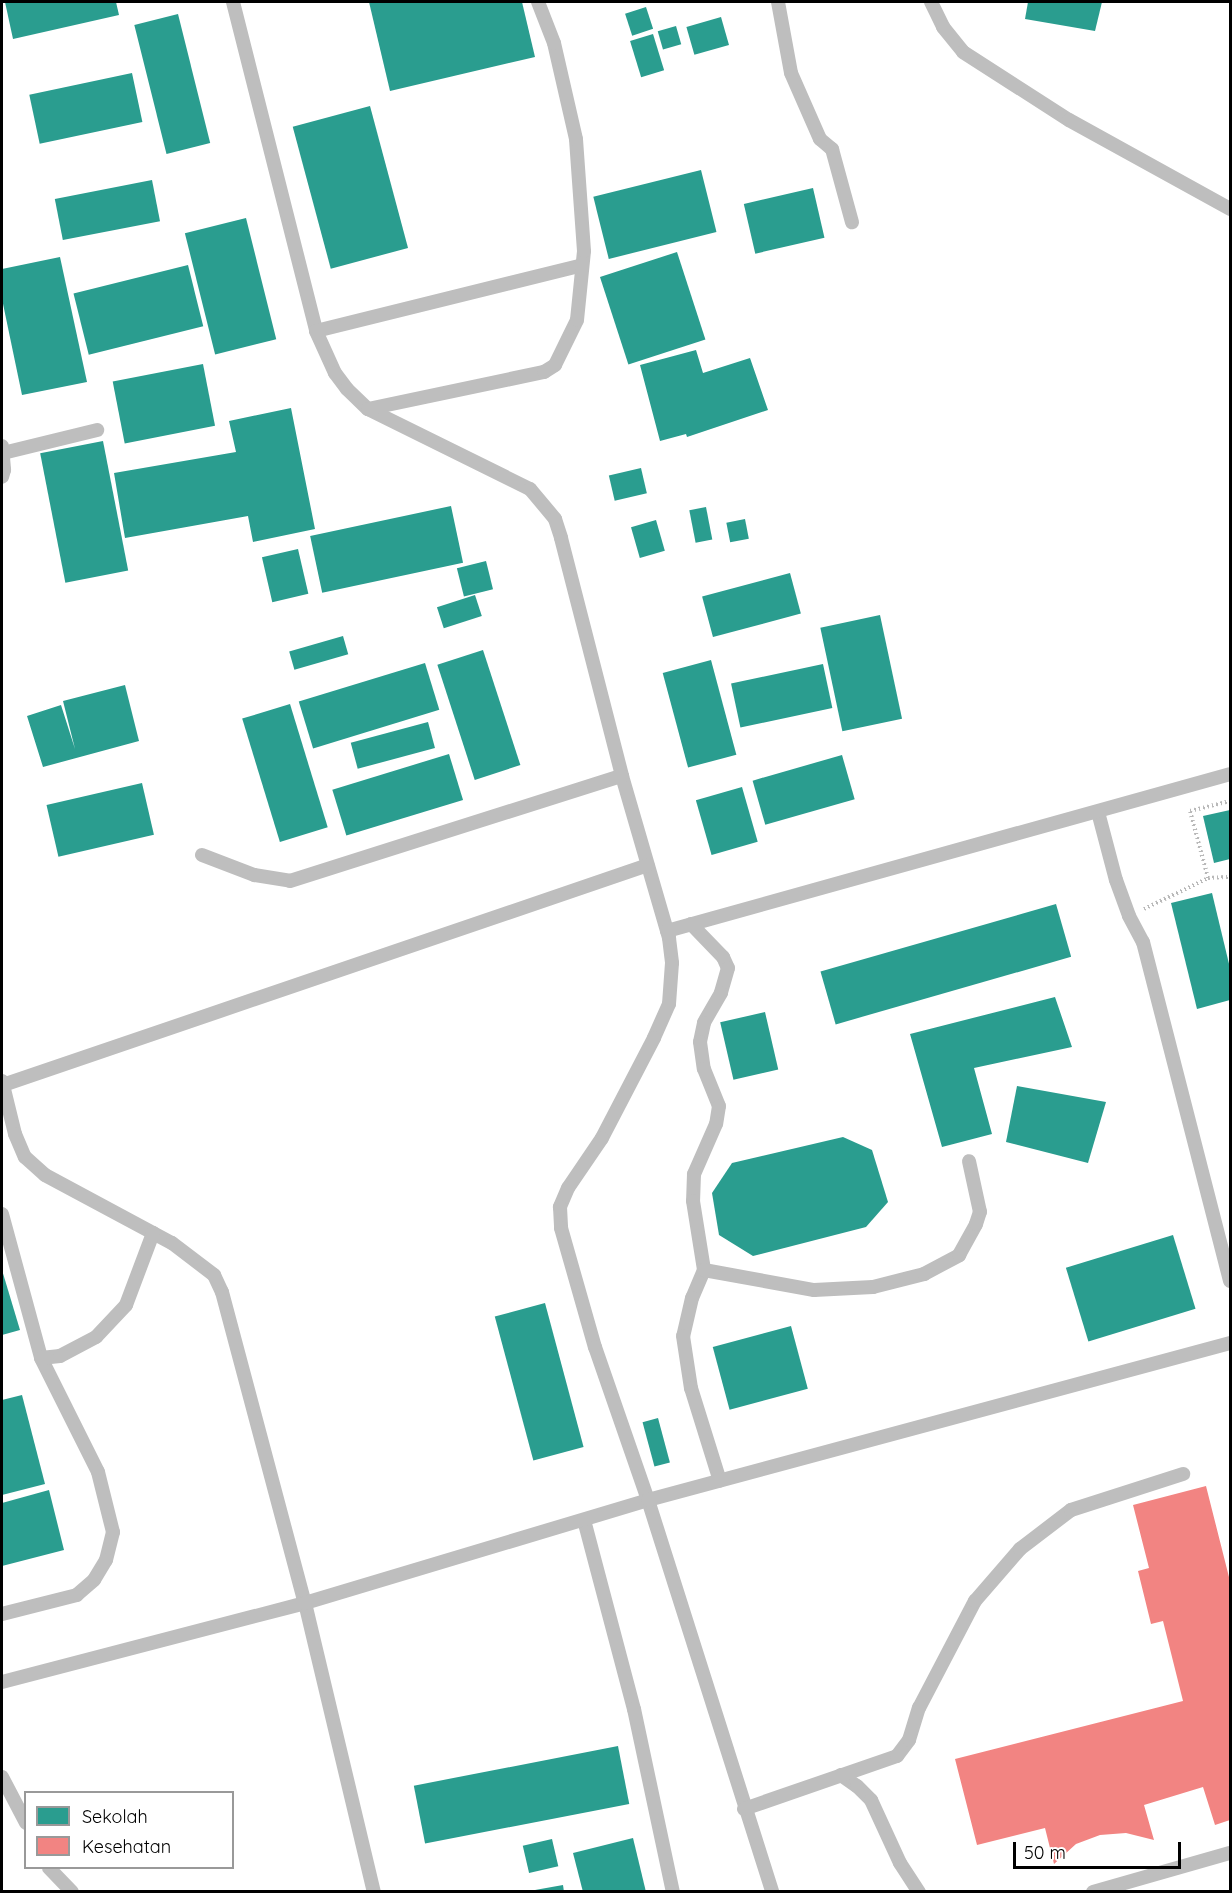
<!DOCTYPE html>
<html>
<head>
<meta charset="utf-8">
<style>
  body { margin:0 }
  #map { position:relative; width:1232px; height:1893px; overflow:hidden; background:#fff; font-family:Quicksand,sans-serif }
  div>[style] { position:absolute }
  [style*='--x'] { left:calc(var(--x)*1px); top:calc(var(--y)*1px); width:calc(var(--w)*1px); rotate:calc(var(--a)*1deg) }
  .schools>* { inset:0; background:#2a9d8f; transform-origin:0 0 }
  .health>* { inset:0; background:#f28482 }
  .path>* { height:4px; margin-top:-2px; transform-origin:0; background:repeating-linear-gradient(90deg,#b9b9b9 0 1.5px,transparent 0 4.5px) }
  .lane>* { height:14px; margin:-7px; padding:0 7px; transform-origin:7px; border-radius:7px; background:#bebebe }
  span { translate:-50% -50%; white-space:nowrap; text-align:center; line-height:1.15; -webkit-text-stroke:6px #fff; paint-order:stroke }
  .frame { position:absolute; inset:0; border:3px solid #000; pointer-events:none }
  .legend { position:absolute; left:24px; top:1791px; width:210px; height:78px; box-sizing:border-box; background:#fff; border:2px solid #999; margin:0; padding:8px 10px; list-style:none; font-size:18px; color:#000 }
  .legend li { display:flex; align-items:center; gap:12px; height:30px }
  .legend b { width:30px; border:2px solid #999 }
  .scale { position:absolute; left:1013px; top:1842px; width:168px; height:27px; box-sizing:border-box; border:3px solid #000; border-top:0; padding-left:8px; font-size:18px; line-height:21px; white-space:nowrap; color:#000; -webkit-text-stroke:4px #fff; paint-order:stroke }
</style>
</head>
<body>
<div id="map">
  <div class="schools">
    <div style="clip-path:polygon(5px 2px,116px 2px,119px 15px,13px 39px)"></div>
    <div style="clip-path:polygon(369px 2px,522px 2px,535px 57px,390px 91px)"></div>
    <div style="clip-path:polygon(1028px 2px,1102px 2px,1095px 31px,1025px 19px)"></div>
    <div style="left:646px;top:7px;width:23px;height:22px;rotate:72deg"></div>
    <div style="left:178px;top:14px;width:133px;height:45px;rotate:76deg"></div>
    <div style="left:721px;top:17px;width:29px;height:36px;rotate:74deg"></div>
    <div style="left:676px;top:26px;width:19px;height:19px;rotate:74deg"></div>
    <div style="left:653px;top:34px;width:38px;height:24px;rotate:73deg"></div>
    <div style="left:132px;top:73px;width:50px;height:105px;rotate:78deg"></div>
    <div style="left:370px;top:106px;width:147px;height:80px;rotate:75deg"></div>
    <div style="left:701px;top:170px;width:64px;height:111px;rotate:76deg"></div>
    <div style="left:152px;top:180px;width:42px;height:99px;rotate:79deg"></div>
    <div style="left:813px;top:188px;width:51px;height:71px;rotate:77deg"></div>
    <div style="left:246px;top:218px;width:125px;height:63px;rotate:76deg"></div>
    <div style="left:677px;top:252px;width:92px;height:81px;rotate:72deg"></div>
    <div style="clip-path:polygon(60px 257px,87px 382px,22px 395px,2px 299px,2px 269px)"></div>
    <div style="left:188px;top:265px;width:63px;height:118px;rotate:76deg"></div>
    <div style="clip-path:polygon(696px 350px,703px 373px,750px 358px,768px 410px,687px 437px,686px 434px,660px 441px,640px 365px)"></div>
    <div style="left:203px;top:364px;width:63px;height:92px;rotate:79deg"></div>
    <div style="clip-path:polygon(291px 408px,315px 529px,253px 542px,248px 516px,125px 538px,114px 473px,236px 452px,229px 421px)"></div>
    <div style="left:103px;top:441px;width:132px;height:64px;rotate:79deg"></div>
    <div style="left:641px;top:468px;width:26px;height:33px;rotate:77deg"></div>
    <div style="left:451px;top:506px;width:58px;height:144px;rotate:78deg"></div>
    <div style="left:706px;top:507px;width:33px;height:17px;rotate:79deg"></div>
    <div style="left:745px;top:519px;width:20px;height:19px;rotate:79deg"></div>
    <div style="left:656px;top:520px;width:32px;height:26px;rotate:74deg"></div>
    <div style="left:298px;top:549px;width:46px;height:37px;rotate:77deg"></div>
    <div style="left:486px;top:561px;width:29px;height:30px;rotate:76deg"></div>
    <div style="left:790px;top:573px;width:42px;height:91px;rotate:75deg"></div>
    <div style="left:475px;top:595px;width:22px;height:40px;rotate:72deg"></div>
    <div style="left:880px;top:615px;width:106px;height:61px;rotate:78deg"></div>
    <div style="left:343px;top:636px;width:19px;height:56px;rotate:74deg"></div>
    <div style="left:483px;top:650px;width:121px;height:48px;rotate:72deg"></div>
    <div style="left:711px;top:660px;width:98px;height:50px;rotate:75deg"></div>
    <div style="left:425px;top:663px;width:49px;height:132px;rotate:73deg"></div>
    <div style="left:823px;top:664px;width:45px;height:94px;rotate:78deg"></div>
    <div style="clip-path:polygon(125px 685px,139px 741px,43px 767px,27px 716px,61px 705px,75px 749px,63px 701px)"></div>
    <div style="left:290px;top:704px;width:129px;height:50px;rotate:73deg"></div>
    <div style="left:428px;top:722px;width:27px;height:80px;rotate:75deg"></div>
    <div style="left:449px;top:754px;width:48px;height:122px;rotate:73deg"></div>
    <div style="left:842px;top:755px;width:46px;height:93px;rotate:74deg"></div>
    <div style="left:142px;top:783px;width:53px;height:98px;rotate:77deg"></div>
    <div style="left:742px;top:787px;width:57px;height:48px;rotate:74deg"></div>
    <div style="clip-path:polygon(1230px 810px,1230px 859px,1214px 863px,1203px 816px)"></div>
    <div style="clip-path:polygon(1212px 893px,1230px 968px,1230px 1000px,1197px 1009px,1171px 903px)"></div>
    <div style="left:1056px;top:904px;width:55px;height:245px;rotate:74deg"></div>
    <div style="clip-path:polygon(1055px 997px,1072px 1047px,974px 1068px,992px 1134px,942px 1147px,910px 1034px)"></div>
    <div style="left:765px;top:1012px;width:59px;height:46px;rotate:77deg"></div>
    <div style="clip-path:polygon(1017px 1086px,1106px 1102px,1088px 1163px,1006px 1142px)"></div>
    <div style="clip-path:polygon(843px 1137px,872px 1150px,888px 1202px,866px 1227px,753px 1256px,719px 1235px,712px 1193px,732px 1163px)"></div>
    <div style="left:1173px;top:1235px;width:77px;height:112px;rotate:73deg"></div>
    <div style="clip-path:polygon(2px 1270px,20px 1330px,2px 1335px)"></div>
    <div style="left:545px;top:1303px;width:149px;height:52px;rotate:75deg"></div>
    <div style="left:791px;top:1326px;width:65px;height:81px;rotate:75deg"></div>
    <div style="clip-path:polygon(22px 1395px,45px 1484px,2px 1495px,2px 1400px)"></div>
    <div style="left:658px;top:1418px;width:46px;height:16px;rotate:75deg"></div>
    <div style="clip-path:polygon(49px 1490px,64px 1550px,2px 1566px,2px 1503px)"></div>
    <div style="left:618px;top:1746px;width:59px;height:208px;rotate:79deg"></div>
    <div style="clip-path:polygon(633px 1838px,646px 1892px,583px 1892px,573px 1853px)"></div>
    <div style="left:552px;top:1839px;width:28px;height:30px;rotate:77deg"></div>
    <div style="clip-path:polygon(563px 1885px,564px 1892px,535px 1892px,535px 1890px)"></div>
  </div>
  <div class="health">
    <div style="clip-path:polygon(1206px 1486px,1230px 1581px,1230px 1820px,1215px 1825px,1203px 1787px,1144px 1805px,1154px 1840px,1126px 1833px,1100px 1835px,1076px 1844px,1054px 1864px,1045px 1828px,977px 1845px,955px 1759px,1183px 1701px,1163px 1621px,1151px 1624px,1138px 1571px,1149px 1568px,1133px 1505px)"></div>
  </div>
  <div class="path">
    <div style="--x:1208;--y:878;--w:22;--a:-3"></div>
    <div style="--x:1144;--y:909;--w:71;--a:-25.8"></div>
    <div style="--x:1208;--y:878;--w:69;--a:-105"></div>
    <div style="--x:1190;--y:811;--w:41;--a:-14"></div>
  </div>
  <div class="lane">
    <div style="--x:233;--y:2;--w:339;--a:75.8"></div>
    <div style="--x:316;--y:331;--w:46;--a:65.7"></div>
    <div style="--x:335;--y:373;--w:20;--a:53"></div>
    <div style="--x:347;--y:389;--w:29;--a:44"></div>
    <div style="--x:368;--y:409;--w:181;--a:26.3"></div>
    <div style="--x:530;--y:489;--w:39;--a:50"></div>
    <div style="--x:555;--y:519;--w:20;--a:72"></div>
    <div style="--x:561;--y:538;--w:246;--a:75.6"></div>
    <div style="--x:622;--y:776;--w:169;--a:73.8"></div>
    <div style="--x:669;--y:938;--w:25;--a:83"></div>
    <div style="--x:672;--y:963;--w:41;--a:94.2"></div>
    <div style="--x:669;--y:1004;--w:37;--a:114"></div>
    <div style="--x:654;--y:1038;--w:113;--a:117.5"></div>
    <div style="--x:602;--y:1138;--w:60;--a:124.2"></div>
    <div style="--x:568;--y:1188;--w:21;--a:113"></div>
    <div style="--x:560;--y:1207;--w:21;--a:87"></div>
    <div style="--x:561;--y:1228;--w:124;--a:74.1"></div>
    <div style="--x:595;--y:1347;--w:162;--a:70.9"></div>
    <div style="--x:648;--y:1500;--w:411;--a:72.4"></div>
    <div style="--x:778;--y:2;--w:72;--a:79.6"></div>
    <div style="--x:791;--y:73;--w:72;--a:66.3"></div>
    <div style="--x:820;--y:139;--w:16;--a:40"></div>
    <div style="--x:832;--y:149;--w:76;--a:74.7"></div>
    <div style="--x:931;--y:2;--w:28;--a:64"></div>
    <div style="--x:943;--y:27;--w:32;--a:51"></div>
    <div style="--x:963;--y:52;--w:126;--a:32.7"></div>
    <div style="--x:1069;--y:120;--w:184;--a:28.9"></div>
    <div style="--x:316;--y:331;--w:274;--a:-13.9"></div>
    <div style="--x:368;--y:409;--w:180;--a:-11.9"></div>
    <div style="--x:544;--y:372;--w:13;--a:-32"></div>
    <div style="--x:555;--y:365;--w:50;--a:-63.9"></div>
    <div style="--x:577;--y:320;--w:69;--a:-84.2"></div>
    <div style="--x:584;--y:251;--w:112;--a:-94.1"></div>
    <div style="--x:576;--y:139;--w:98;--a:-102.9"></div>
    <div style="--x:554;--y:43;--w:44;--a:-111.3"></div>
    <div style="--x:2;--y:446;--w:24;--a:85"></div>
    <div style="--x:4;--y:470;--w:7;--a:106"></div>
    <div style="--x:3;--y:453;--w:97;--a:-13.7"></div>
    <div style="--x:1098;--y:812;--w:70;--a:75.2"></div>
    <div style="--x:1116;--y:880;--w:38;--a:70"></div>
    <div style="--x:1129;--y:916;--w:30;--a:62"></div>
    <div style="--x:1143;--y:942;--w:350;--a:75.6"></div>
    <div style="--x:202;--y:855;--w:56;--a:21"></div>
    <div style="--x:254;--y:875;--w:36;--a:9"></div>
    <div style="--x:290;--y:881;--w:348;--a:-17.6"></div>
    <div style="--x:691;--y:924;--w:46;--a:45.9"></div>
    <div style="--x:723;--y:957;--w:12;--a:66"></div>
    <div style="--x:728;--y:968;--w:26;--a:106"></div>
    <div style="--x:721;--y:993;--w:34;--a:120"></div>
    <div style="--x:704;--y:1023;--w:19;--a:102"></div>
    <div style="--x:700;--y:1042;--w:27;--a:82"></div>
    <div style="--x:704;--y:1069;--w:40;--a:68"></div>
    <div style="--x:719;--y:1106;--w:18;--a:99"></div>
    <div style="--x:716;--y:1124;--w:55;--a:113.7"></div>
    <div style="--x:694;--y:1174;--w:27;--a:92"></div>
    <div style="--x:693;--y:1201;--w:70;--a:80.9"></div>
    <div style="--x:704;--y:1270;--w:30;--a:113"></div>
    <div style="--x:692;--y:1298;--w:39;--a:103"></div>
    <div style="--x:683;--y:1336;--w:53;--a:81.3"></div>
    <div style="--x:691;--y:1388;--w:97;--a:72.7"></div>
    <div style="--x:667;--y:931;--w:584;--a:-15.58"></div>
    <div style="--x:2;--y:1081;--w:55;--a:76.2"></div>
    <div style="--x:15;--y:1134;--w:25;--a:67"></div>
    <div style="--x:25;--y:1157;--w:27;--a:42"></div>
    <div style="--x:45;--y:1175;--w:144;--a:28.2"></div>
    <div style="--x:172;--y:1243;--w:53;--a:37.3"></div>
    <div style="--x:214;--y:1275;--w:19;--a:65"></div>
    <div style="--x:222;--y:1292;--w:322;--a:75.1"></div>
    <div style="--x:305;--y:1603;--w:297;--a:76.6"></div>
    <div style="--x:3;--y:1085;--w:681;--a:-18.83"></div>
    <div style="--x:2;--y:1214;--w:149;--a:74.8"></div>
    <div style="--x:41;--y:1358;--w:127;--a:63.4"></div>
    <div style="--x:98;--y:1472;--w:62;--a:76"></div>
    <div style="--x:113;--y:1532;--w:29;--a:104"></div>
    <div style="--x:106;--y:1560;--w:23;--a:121"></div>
    <div style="--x:94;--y:1580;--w:23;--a:139"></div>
    <div style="--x:77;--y:1595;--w:77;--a:165.8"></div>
    <div style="--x:704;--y:1270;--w:112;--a:10.3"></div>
    <div style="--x:814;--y:1290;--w:59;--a:-2.9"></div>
    <div style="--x:873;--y:1287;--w:53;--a:-14.3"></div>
    <div style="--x:924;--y:1274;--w:40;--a:-28"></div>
    <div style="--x:959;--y:1255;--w:35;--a:-61"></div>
    <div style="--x:976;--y:1224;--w:13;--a:-72"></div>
    <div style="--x:980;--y:1212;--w:52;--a:-102.2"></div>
    <div style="--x:41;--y:1358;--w:19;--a:-6"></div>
    <div style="--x:60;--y:1356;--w:41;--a:-27.8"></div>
    <div style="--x:96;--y:1337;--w:44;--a:-46.8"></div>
    <div style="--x:126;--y:1305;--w:77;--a:-69.4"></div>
    <div style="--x:584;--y:1520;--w:196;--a:75.2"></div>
    <div style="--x:634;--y:1709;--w:187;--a:78"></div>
    <div style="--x:2;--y:1682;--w:313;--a:-14.6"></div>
    <div style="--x:305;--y:1603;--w:358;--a:-16.7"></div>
    <div style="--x:648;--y:1500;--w:603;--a:-15.1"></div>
    <div style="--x:841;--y:1775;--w:19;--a:35"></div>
    <div style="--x:857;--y:1786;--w:20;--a:45"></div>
    <div style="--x:871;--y:1800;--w:69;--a:65.3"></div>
    <div style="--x:900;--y:1863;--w:35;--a:57"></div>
    <div style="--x:2;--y:1777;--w:52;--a:62.4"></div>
    <div style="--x:744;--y:1809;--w:162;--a:-19.1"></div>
    <div style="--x:897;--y:1756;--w:20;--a:-53"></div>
    <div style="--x:909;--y:1740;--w:34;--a:-73"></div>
    <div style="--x:919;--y:1708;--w:121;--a:-62.4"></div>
    <div style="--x:975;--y:1601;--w:69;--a:-49.1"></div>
    <div style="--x:1020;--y:1549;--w:64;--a:-37.4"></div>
    <div style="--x:1071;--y:1510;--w:118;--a:-17.8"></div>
    <div style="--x:49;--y:1868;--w:33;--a:46"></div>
    <div style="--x:1093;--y:1892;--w:142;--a:-15.9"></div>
  </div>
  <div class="frame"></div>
  <ul class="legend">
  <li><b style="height:16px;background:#2a9d8f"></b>Sekolah</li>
  <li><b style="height:16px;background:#f28482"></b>Kesehatan</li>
  </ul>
  <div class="scale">50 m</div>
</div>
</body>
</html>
